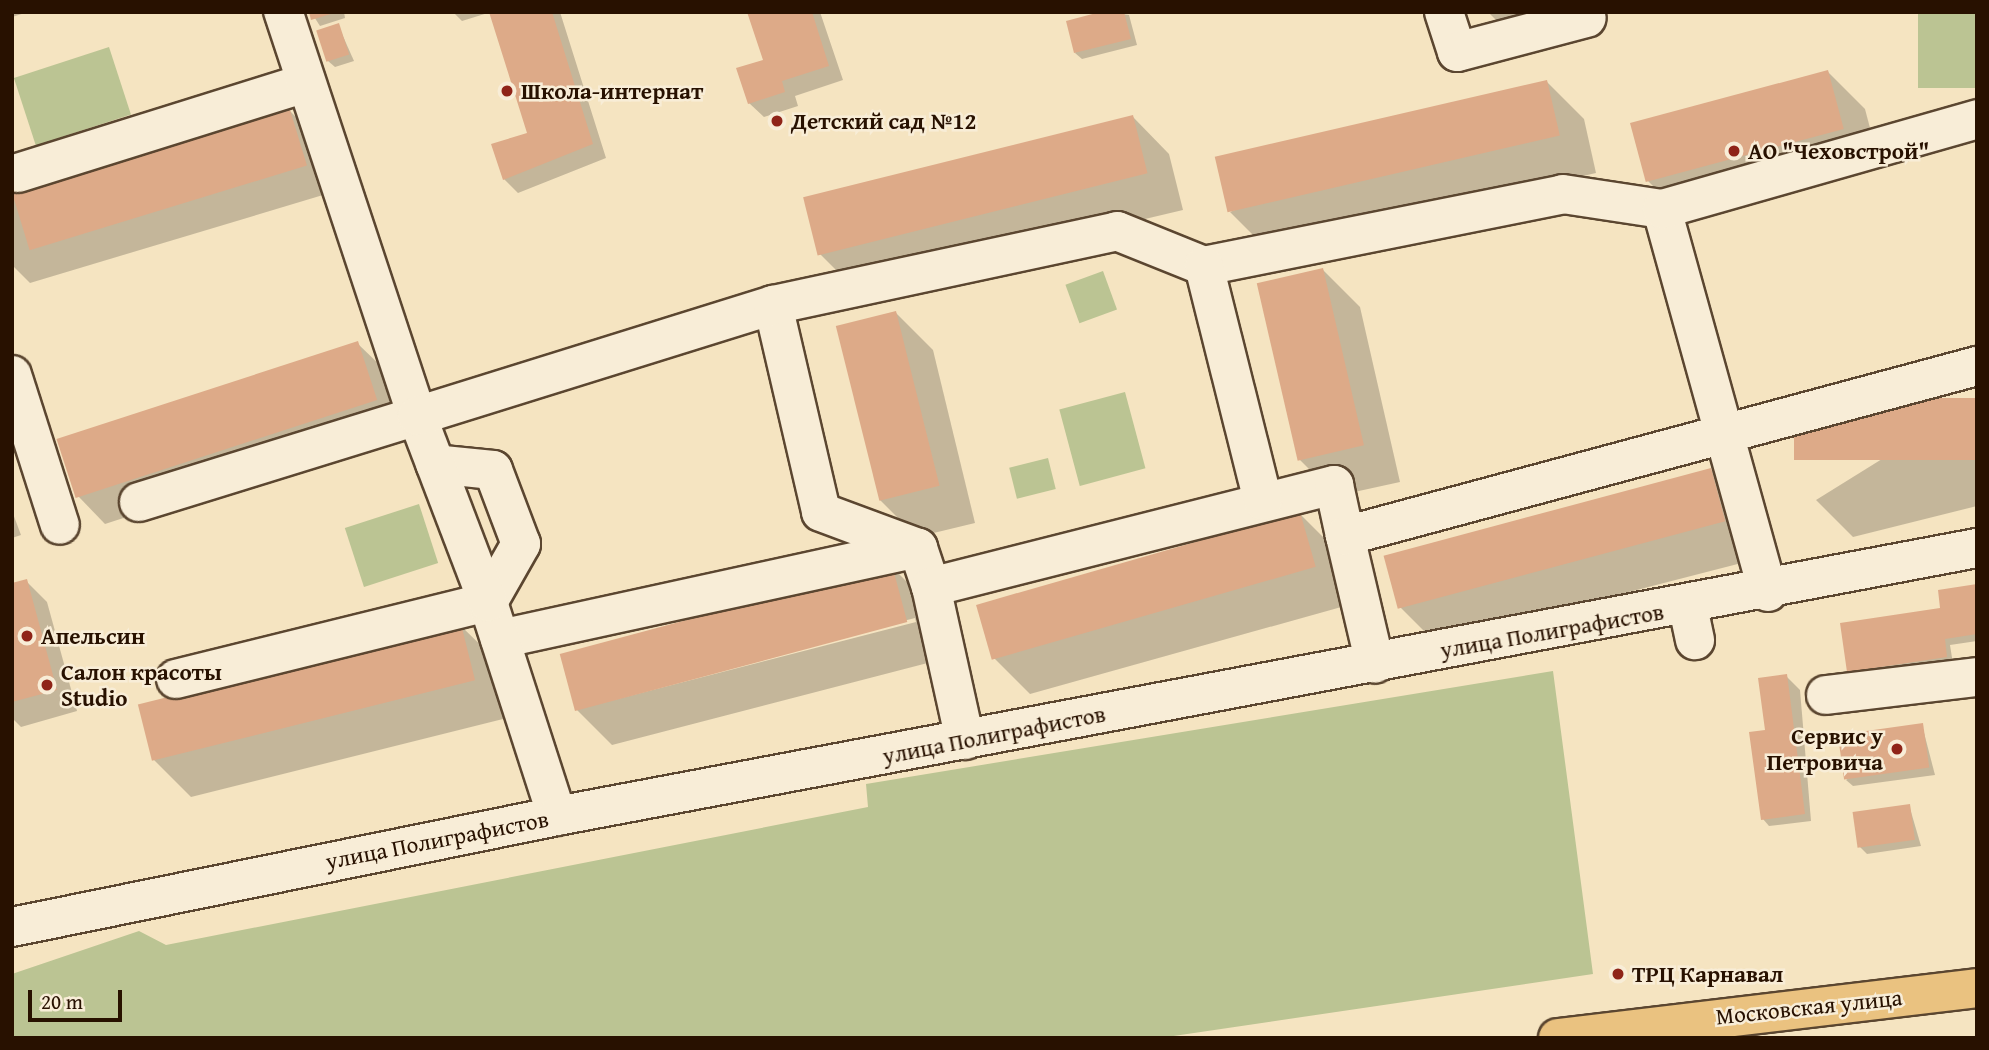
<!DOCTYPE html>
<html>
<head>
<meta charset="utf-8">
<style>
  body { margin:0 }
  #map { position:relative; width:1989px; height:1050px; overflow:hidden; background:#f5e4c1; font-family:"Gentium Book Plus",serif }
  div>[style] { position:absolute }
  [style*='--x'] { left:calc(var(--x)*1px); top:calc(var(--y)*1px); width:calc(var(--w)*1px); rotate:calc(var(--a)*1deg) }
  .green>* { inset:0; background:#bbc493; transform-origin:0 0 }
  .shadow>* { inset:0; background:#0003 }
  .building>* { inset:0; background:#da8; transform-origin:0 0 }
  .roads { filter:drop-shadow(2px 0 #5b4630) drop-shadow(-2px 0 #5b4630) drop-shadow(0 2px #5b4630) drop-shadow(0 -2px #5b4630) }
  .minor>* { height:38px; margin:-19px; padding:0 19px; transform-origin:19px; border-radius:19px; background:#f8edd7 }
  .major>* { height:38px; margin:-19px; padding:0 19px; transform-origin:19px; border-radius:19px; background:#eac280 }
  .dots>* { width:19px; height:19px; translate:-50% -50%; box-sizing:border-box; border:4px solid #f8edd7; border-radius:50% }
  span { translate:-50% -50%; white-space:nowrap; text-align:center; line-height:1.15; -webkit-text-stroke:5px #f8edd7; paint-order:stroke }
  .poi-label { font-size:23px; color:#281100; font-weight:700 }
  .left { translate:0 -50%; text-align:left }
  .right { translate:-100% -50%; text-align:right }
  .street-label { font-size:23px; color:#281100 }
  .frame { position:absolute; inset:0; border:14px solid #281100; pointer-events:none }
  .scale { position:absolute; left:28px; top:990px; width:94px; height:32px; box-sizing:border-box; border:4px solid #281100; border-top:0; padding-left:9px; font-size:21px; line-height:24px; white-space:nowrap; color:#281100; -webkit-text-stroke:5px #f8edd7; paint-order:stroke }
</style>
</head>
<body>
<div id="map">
  <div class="green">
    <div style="left:1918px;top:12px;width:59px;height:76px"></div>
    <div style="left:109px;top:47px;width:71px;height:100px;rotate:72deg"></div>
    <div style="left:1103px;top:271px;width:41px;height:40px;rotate:70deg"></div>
    <div style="left:1125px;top:392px;width:79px;height:68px;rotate:75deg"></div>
    <div style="left:1048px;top:458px;width:32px;height:40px;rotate:76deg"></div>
    <div style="left:419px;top:504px;width:62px;height:78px;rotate:72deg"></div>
    <div style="clip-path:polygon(1553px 671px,1593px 974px,1160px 1038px,12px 1038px,12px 974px,139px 931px,166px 945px,868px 807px,866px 784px)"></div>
  </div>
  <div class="shadow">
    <div style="clip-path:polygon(12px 12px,28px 12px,12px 17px)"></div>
    <div style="clip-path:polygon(311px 12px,344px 12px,345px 18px,320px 26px)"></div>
    <div style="clip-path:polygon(453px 12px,560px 12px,606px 158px,518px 193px,504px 179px,529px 134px,491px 12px,462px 21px)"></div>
    <div style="clip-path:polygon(749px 12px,820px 12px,843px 80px,795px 96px,798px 106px,764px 117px,749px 103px,765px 61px)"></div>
    <div style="clip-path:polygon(1107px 12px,1129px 15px,1137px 45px,1082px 59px,1075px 53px)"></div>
    <div style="clip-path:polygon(1488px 12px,1559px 12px,1508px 32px)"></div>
    <div style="clip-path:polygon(338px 25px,354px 61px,335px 67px,328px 61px)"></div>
    <div style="clip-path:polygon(1828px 72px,1865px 109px,1880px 166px,1684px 217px,1647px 180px)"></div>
    <div style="clip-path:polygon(1547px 82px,1584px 119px,1596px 173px,1267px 249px,1230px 212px)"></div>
    <div style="clip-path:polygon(290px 111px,317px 139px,333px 192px,30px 283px,12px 265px,12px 194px)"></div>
    <div style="clip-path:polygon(1133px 117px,1169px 154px,1183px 210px,854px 288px,817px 251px)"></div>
    <div style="clip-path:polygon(1323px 270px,1360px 307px,1400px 482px,1336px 496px,1299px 459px)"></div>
    <div style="clip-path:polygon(896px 313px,933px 350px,975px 523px,917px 537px,880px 500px)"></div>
    <div style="clip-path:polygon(357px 343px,385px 370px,403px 427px,105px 524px,78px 496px,59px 440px)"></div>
    <div style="clip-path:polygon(1977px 400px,1977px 506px,1853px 537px,1816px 500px)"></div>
    <div style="clip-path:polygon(1711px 470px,1748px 507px,1761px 558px,1435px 642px,1398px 605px)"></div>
    <div style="clip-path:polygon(12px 511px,21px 535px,12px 538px)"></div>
    <div style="clip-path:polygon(1300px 514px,1337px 551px,1352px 604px,1030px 694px,993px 657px)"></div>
    <div style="clip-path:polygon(evenodd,892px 567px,929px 604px,943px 659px,612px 745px,575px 708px,892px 567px,915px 618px,916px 622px,598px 704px,598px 700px,915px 618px)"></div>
    <div style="clip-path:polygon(26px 581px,47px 602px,77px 711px,21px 727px,12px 718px,12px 584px)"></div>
    <div style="clip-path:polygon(1977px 586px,1977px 641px,1950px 645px,1953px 664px,1855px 677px,1849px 671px)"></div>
    <div style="clip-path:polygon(461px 626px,498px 662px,511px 717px,191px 797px,154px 760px)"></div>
    <div style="clip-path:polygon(1786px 676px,1800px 690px,1811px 821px,1769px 826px,1763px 819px,1767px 732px)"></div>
    <div style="clip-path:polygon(1922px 725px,1935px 775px,1853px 786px,1846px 780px)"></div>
    <div style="clip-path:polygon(1909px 805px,1921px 846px,1867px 854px,1860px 847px)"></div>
  </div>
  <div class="building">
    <div style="clip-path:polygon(309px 12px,334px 12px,334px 13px,311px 20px)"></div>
    <div style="clip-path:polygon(489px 12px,552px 12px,593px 144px,503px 180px,491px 144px,527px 133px)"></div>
    <div style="clip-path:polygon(747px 12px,812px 12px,829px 66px,782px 81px,785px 92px,748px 104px,736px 68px,763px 60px)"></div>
    <div style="clip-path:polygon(1100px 12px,1124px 12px,1131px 39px,1074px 53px,1066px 21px)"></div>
    <div style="left:339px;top:23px;width:33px;height:24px;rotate:72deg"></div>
    <div style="left:1828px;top:70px;width:61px;height:205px;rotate:75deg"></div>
    <div style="left:1547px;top:80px;width:57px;height:341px;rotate:77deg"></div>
    <div style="left:290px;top:110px;width:58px;height:290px;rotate:73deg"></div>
    <div style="left:1133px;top:115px;width:60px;height:340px;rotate:76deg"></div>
    <div style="left:1323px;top:268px;width:182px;height:68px;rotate:77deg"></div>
    <div style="left:896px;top:311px;width:180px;height:62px;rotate:76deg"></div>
    <div style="left:358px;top:341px;width:62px;height:317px;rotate:72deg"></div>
    <div style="left:1977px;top:398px;width:62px;height:183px;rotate:90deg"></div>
    <div style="left:1711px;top:468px;width:55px;height:339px;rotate:75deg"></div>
    <div style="left:1300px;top:512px;width:57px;height:337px;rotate:74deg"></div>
    <div style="left:892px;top:565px;width:59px;height:344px;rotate:75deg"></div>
    <div style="clip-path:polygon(27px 579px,57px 690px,12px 702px,12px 583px)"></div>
    <div style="clip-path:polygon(1977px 584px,1977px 634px,1945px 639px,1947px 657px,1847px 672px,1840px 623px,1940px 608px,1938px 590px)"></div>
    <div style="left:461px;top:624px;width:58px;height:333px;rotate:76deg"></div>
    <div style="clip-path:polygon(1787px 674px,1805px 814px,1761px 820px,1749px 732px,1765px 730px,1758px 678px)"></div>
    <div style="left:1923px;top:723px;width:45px;height:86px;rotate:82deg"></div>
    <div style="left:1910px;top:804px;width:36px;height:58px;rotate:82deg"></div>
  </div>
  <div class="roads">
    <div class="minor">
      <div style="--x:1444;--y:12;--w:42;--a:72"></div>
      <div style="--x:1457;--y:52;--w:134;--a:-14.7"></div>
      <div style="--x:18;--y:173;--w:302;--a:-17.4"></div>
      <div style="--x:1204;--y:266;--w:366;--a:-11.3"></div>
      <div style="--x:1563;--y:194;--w:100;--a:8.6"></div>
      <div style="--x:773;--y:305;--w:212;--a:76.9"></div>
      <div style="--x:821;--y:512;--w:103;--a:20.4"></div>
      <div style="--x:12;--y:375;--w:157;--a:72.3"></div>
      <div style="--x:139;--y:502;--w:291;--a:-17.2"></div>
      <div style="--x:417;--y:416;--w:426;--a:-108.3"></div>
      <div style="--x:1345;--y:536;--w:131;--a:76.8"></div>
      <div style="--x:1768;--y:592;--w:397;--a:-105.5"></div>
      <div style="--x:1662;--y:209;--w:328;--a:-15.9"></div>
      <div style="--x:1688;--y:607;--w:34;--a:78"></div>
      <div style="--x:500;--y:639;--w:428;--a:-12.3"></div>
      <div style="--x:918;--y:548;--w:41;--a:71.6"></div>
      <div style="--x:176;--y:679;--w:321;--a:-13.9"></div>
      <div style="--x:488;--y:602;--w:67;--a:-60.4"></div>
      <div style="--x:521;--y:544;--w:79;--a:-110.7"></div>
      <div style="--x:493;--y:470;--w:58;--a:-174.1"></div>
      <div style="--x:1826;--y:695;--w:152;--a:-6.8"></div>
      <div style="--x:965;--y:740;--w:157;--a:-102.5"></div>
      <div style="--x:931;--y:587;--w:416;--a:-14.2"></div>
      <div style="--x:1334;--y:485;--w:52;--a:77.8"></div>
      <div style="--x:1345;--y:536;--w:654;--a:-15.06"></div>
      <div style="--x:557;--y:816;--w:225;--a:-107.9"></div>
      <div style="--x:488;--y:602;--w:199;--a:-110.9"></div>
      <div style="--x:417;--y:416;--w:373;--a:-17.3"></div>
      <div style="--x:773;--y:305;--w:352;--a:-12.1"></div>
      <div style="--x:1117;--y:231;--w:94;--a:21.9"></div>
      <div style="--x:1204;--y:266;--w:242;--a:75.9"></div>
      <div style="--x:12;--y:927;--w:556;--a:-11.51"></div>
      <div style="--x:557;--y:816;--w:1445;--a:-10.69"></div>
    </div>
    <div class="major">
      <div style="--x:1558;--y:1038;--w:422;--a:-6.8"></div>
    </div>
  </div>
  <div class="dots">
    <div style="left:507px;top:91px;background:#8f2418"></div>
    <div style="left:777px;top:121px;background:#8f2418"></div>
    <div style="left:1734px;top:151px;background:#8f2418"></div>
    <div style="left:27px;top:636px;background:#8f2418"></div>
    <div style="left:47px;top:685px;background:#8f2418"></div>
    <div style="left:1897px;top:749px;background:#8f2418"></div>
    <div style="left:1618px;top:974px;background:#8f2418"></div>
  </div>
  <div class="poi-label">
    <span class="left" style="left:521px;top:91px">Школа-интернат</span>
    <span class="left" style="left:791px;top:121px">Детский сад №12</span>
    <span class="left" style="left:1748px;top:151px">АО "Чеховстрой"</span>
    <span class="left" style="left:41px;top:636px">Апельсин</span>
    <span class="left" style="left:61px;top:685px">Салон красоты<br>Studio</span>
    <span class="right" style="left:1883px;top:749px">Сервис у<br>Петровича</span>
    <span class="left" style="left:1632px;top:974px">ТРЦ Карнавал</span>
  </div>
  <div class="street-label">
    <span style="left:1552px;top:631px;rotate:-10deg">улица Полиграфистов</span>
    <span style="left:994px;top:735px;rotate:-11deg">улица Полиграфистов</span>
    <span style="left:437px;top:840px;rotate:-11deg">улица Полиграфистов</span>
    <span style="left:1809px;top:1007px;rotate:-6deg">Московская улица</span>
  </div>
  <div class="frame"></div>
  <div class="scale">20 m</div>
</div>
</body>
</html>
